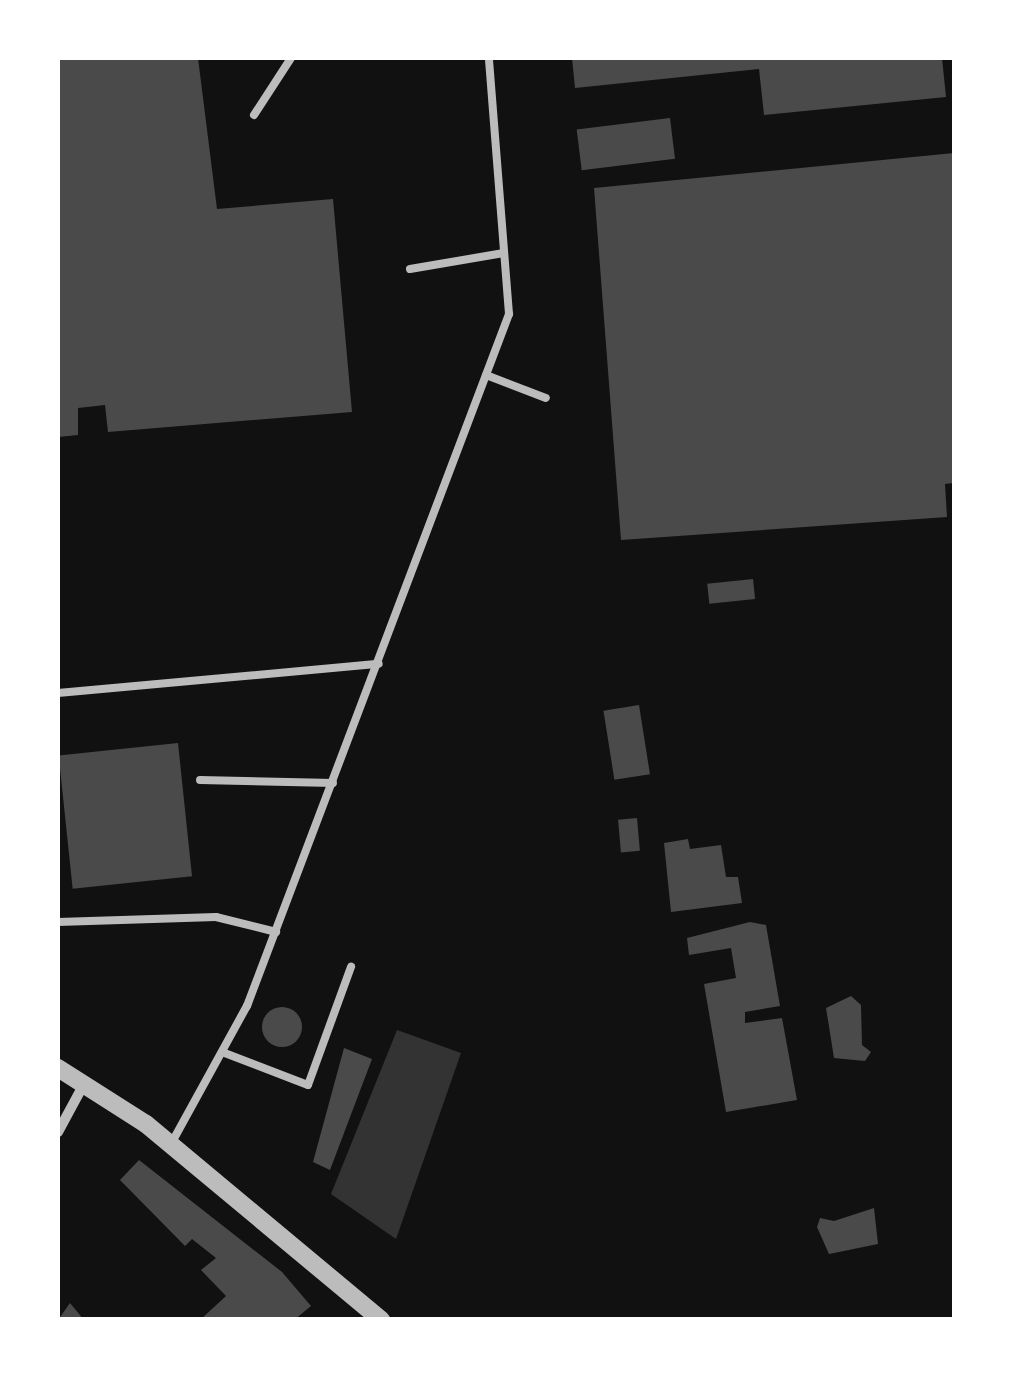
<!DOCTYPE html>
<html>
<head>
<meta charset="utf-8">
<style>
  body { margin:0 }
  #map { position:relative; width:1012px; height:1377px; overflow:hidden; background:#111; font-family:"DM Sans",sans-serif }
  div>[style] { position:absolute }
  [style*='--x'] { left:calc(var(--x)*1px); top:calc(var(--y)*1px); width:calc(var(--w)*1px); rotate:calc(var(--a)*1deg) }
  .water>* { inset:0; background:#333 }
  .building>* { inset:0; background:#4a4a4a; transform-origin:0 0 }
  .round { border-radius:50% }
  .service>* { height:8px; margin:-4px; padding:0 4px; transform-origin:4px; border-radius:4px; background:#bcbcbc }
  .minor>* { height:10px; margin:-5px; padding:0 5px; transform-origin:5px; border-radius:5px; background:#bcbcbc }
  .tertiary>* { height:18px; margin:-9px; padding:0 9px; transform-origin:9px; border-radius:9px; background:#bcbcbc }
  span { translate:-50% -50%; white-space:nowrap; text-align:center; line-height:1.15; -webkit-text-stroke:8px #fff; paint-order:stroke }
  .frame { position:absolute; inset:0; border:60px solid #fff; pointer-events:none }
</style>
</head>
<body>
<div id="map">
  <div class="water">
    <div style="clip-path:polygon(397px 1030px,461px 1053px,396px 1239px,331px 1194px)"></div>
  </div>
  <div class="building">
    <div style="clip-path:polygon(198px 58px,217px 209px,333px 199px,352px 412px,108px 432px,105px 405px,78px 408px,78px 435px,58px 437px,58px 59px)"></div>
    <div style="clip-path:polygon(572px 58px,942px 58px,946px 97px,764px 115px,759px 69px,575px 88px)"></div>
    <div style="left:670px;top:118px;width:41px;height:94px;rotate:83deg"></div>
    <div style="clip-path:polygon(954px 153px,954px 483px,945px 484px,947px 517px,621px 540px,594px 188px)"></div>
    <div style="left:753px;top:579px;width:20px;height:46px;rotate:84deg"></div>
    <div style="left:639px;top:705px;width:70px;height:36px;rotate:81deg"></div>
    <div style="left:178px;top:743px;width:134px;height:120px;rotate:84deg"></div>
    <div style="left:637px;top:818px;width:33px;height:19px;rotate:85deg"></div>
    <div style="clip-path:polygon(688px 839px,690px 849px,721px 845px,726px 877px,738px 877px,742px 903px,671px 912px,664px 843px)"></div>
    <div style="clip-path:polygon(750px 922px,766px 925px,780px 1006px,745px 1012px,745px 1023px,782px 1018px,797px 1100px,726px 1112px,704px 984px,736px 978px,731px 948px,689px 955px,687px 938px)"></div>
    <div style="clip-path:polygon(851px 996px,861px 1005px,862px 1045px,871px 1052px,865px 1061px,834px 1058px,826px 1008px)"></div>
    <div class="round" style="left:262px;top:1007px;width:40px;height:40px"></div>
    <div style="clip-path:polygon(344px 1048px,372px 1059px,330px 1170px,313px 1162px)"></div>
    <div style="clip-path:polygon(139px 1160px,282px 1272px,311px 1306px,294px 1320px,200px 1320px,226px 1296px,201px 1270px,216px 1258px,192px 1239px,185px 1246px,120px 1180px)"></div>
    <div style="clip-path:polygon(874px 1208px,878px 1244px,829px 1254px,817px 1227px,820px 1218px,834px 1221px)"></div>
    <div style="clip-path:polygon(70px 1303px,84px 1320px,58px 1320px)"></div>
  </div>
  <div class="service">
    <div style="--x:254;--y:115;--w:68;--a:-57"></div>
    <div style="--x:410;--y:269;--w:95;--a:-9.7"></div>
    <div style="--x:486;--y:375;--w:64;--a:21"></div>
    <div style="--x:58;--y:693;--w:322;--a:-5.2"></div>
    <div style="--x:200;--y:780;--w:133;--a:1.3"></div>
    <div style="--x:58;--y:922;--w:158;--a:-1.8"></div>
    <div style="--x:216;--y:917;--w:62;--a:14"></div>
    <div style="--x:222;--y:1052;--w:92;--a:21"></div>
    <div style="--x:308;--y:1085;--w:126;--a:-70"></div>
    <div style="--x:171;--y:1144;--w:158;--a:-61.2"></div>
    <div style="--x:247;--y:1006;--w:740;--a:-69.26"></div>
    <div style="--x:509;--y:314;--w:257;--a:-94.5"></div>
  </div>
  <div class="minor">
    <div style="--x:58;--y:1132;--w:55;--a:-61.6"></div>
  </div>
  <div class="tertiary">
    <div style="--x:58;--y:1068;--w:104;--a:32.5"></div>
    <div style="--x:146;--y:1124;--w:306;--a:39.8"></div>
  </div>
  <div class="frame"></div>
</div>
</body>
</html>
